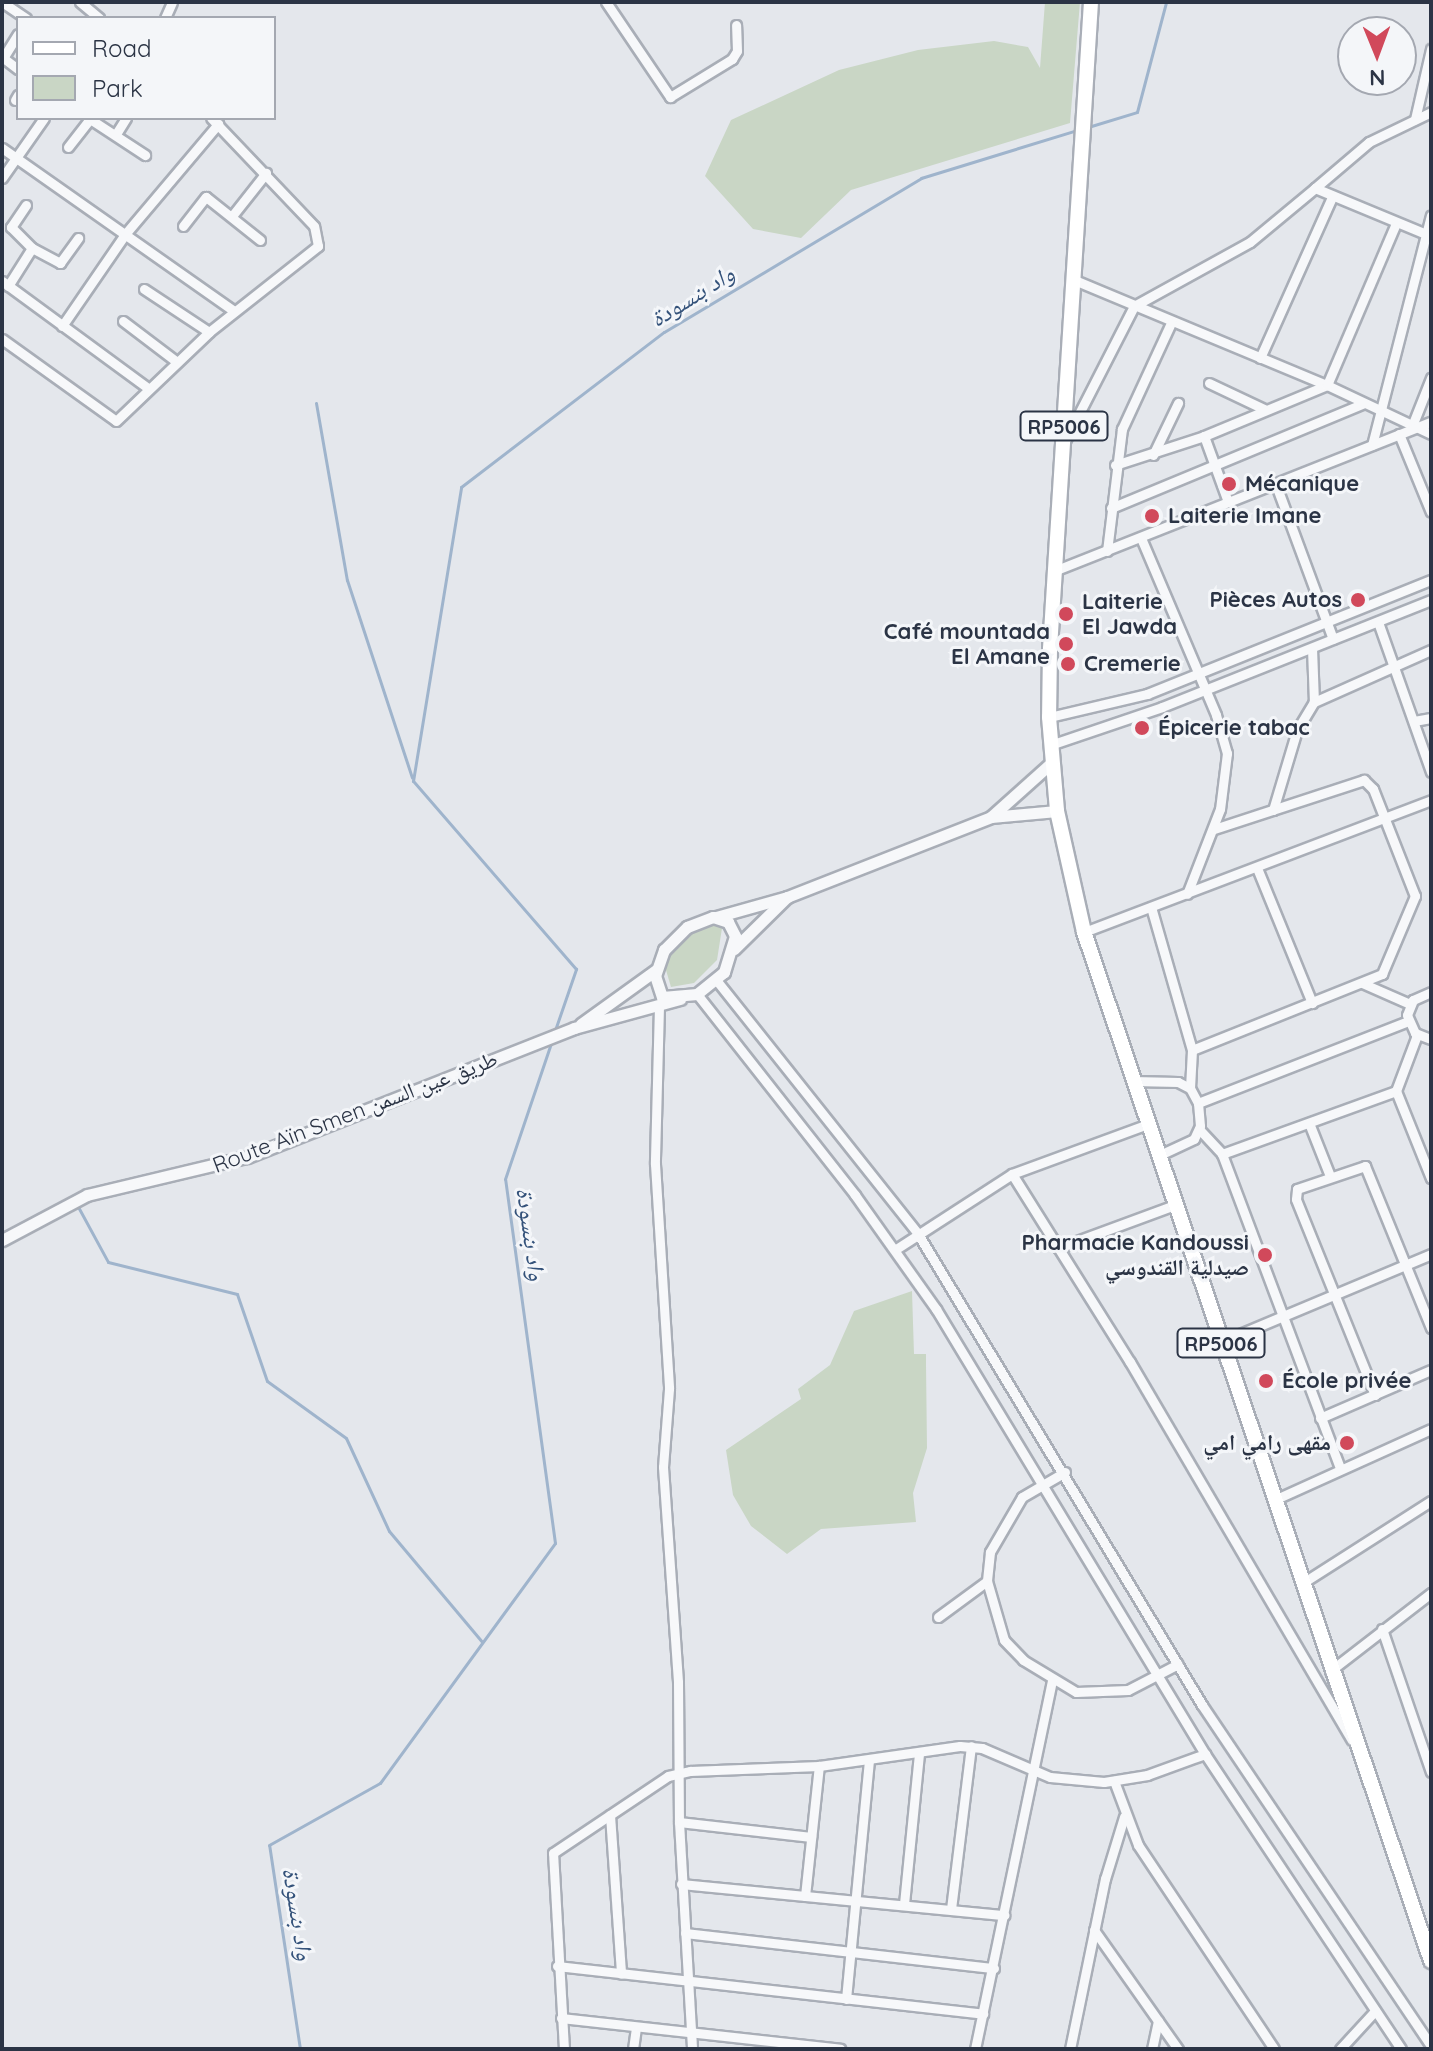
<!DOCTYPE html>
<html>
<head>
<meta charset="utf-8">
<style>
  body { margin:0 }
  #map { position:relative; width:1433px; height:2051px; overflow:hidden; background:#e4e7ec; font-family:Quicksand,"Noto Naskh Arabic",sans-serif }
  div>[style] { position:absolute }
  [style*='--x'] { left:calc(var(--x)*1px); top:calc(var(--y)*1px); width:calc(var(--w)*1px); rotate:calc(var(--a)*1deg) }
  .green>* { inset:0; background:#c9d6c5 }
  .stream>* { height:3px; margin:-1.5px; padding:0 1.5px; transform-origin:1.5px; border-radius:1.5px; background:#9fb4cc }
  .roads { filter:drop-shadow(2px 0 #a9aeb7) drop-shadow(-2px 0 #a9aeb7) drop-shadow(0 2px #a9aeb7) drop-shadow(0 -2px #a9aeb7) }
  .minor>* { height:9px; margin:-4.5px; padding:0 4.5px; transform-origin:4.5px; border-radius:4.5px; background:#f7f8fa }
  .tertiary>* { height:11px; margin:-5.5px; padding:0 5.5px; transform-origin:5.5px; border-radius:5.5px; background:#f7f8fa }
  .primary>* { height:14px; margin:-7px; padding:0 7px; transform-origin:7px; border-radius:7px; background:#fff }
  .dots>* { width:22px; height:22px; translate:-50% -50%; box-sizing:border-box; border:4px solid #f4f6f9; border-radius:50% }
  span { translate:-50% -50%; white-space:nowrap; text-align:center; line-height:1.15; -webkit-text-stroke:6px #f4f6f9; paint-order:stroke }
  .shield-label span { padding:2px 6px; background:#f4f6f9; border:2px solid; border-radius:6px; -webkit-text-stroke-width:0 }
  .shield-label { font-size:20px; color:#2b3445; font-weight:700 }
  .poi-label { font-size:22px; color:#2b3445; font-weight:700 }
  .left { translate:0 -50%; text-align:left }
  .right { translate:-100% -50%; text-align:right }
  .street-label { font-size:22px; color:#2b3445 }
  .water-label { font-size:24px; color:#34527a; font-style:italic }
  .frame { position:absolute; inset:0; border:4px solid #2b3445; pointer-events:none }
  .legend { position:absolute; left:16px; top:16px; width:260px; height:104px; box-sizing:border-box; background:#f4f6f9; border:2px solid #a4a8b1; margin:0; padding:10px 14px; list-style:none; font-size:24px; color:#2b3445 }
  .legend li { display:flex; align-items:center; gap:16px; height:40px }
  .legend b { width:40px; border:2px solid #a4a8b1 }
  .north { position:absolute; left:1337px; top:16px; width:80px; height:80px; box-sizing:border-box; background:#f4f6f9; border:2px solid #a4a8b1; border-radius:50%; rotate:179deg; font-size:22px; font-weight:700; line-height:32px; text-align:center; color:#2b3445 }
  .north::after { content:''; display:block; margin:auto; width:28px; height:36px; background:#d1495b; clip-path:polygon(50% 0,100% 100%,50% 72%,0 100%) }
</style>
</head>
<body>
<div id="map">
  <div class="green">
    <div style="clip-path:polygon(1045px 2px,1080px 2px,1070px 123px,851px 190px,801px 238px,753px 229px,705px 176px,731px 120px,839px 70px,918px 50px,994px 41px,1028px 47px,1040px 68px)"></div>
    <div style="clip-path:polygon(698px 922px,718px 923px,722px 928px,717px 960px,694px 983px,671px 987px,663px 960px,667px 951px)"></div>
    <div style="clip-path:polygon(912px 1291px,914px 1354px,926px 1354px,926px 1364px,927px 1448px,913px 1493px,916px 1522px,821px 1529px,787px 1554px,751px 1526px,733px 1495px,726px 1450px,801px 1399px,798px 1389px,830px 1365px,854px 1311px)"></div>
  </div>
  <div class="stream">
    <div style="--x:1088;--y:127;--w:51;--a:-17"></div>
    <div style="--x:1137;--y:112;--w:114;--a:-75.2"></div>
    <div style="--x:316;--y:403;--w:180;--a:80.1"></div>
    <div style="--x:347;--y:580;--w:208;--a:71.8"></div>
    <div style="--x:554;--y:1033;--w:68;--a:-71"></div>
    <div style="--x:576;--y:969;--w:249;--a:-130.9"></div>
    <div style="--x:413;--y:781;--w:298;--a:-80.7"></div>
    <div style="--x:461;--y:487;--w:255;--a:-37.4"></div>
    <div style="--x:664;--y:332;--w:300;--a:-30.9"></div>
    <div style="--x:921;--y:178;--w:163;--a:-17.1"></div>
    <div style="--x:76;--y:1203;--w:67;--a:61.5"></div>
    <div style="--x:108;--y:1262;--w:133;--a:13.9"></div>
    <div style="--x:237;--y:1294;--w:92;--a:71"></div>
    <div style="--x:267;--y:1381;--w:97;--a:35.8"></div>
    <div style="--x:346;--y:1438;--w:102;--a:65.2"></div>
    <div style="--x:389;--y:1531;--w:145;--a:50"></div>
    <div style="--x:300;--y:2049;--w:206;--a:-98.6"></div>
    <div style="--x:269;--y:1845;--w:127;--a:-29.2"></div>
    <div style="--x:380;--y:1783;--w:297;--a:-53.9"></div>
    <div style="--x:555;--y:1543;--w:367;--a:-97.8"></div>
    <div style="--x:505;--y:1179;--w:147;--a:-71.3"></div>
  </div>
  <div class="roads">
    <div class="minor">
      <div style="--x:2;--y:2;--w:29;--a:34"></div>
      <div style="--x:80;--y:2;--w:25;--a:40"></div>
      <div style="--x:606;--y:2;--w:115;--a:56"></div>
      <div style="--x:670;--y:97;--w:73;--a:-31.5"></div>
      <div style="--x:732;--y:59;--w:9;--a:-58"></div>
      <div style="--x:737;--y:51;--w:26;--a:-92"></div>
      <div style="--x:165;--y:18;--w:17;--a:-66"></div>
      <div style="--x:2;--y:57;--w:20;--a:37"></div>
      <div style="--x:3;--y:58;--w:28;--a:-58"></div>
      <div style="--x:15;--y:100;--w:6;--a:-59"></div>
      <div style="--x:1415;--y:119;--w:72;--a:-77.1"></div>
      <div style="--x:116;--y:134;--w:19;--a:-58"></div>
      <div style="--x:68;--y:147;--w:36;--a:-52"></div>
      <div style="--x:90;--y:119;--w:66;--a:33.2"></div>
      <div style="--x:2;--y:148;--w:284;--a:35.1"></div>
      <div style="--x:2;--y:178;--w:73;--a:-55"></div>
      <div style="--x:1315;--y:188;--w:71;--a:-40.4"></div>
      <div style="--x:1369;--y:142;--w:69;--a:-25.8"></div>
      <div style="--x:26;--y:205;--w:27;--a:124"></div>
      <div style="--x:11;--y:227;--w:30;--a:45"></div>
      <div style="--x:32;--y:248;--w:32;--a:28"></div>
      <div style="--x:60;--y:263;--w:31;--a:-54"></div>
      <div style="--x:232;--y:216;--w:55;--a:-51.7"></div>
      <div style="--x:183;--y:226;--w:37;--a:-52"></div>
      <div style="--x:206;--y:197;--w:69;--a:38.5"></div>
      <div style="--x:1072;--y:279;--w:276;--a:22.6"></div>
      <div style="--x:1327;--y:385;--w:115;--a:25.2"></div>
      <div style="--x:2;--y:281;--w:182;--a:36.3"></div>
      <div style="--x:8;--y:286;--w:45;--a:-57.7"></div>
      <div style="--x:144;--y:289;--w:78;--a:33.5"></div>
      <div style="--x:123;--y:321;--w:68;--a:37.2"></div>
      <div style="--x:62;--y:326;--w:113;--a:-55.5"></div>
      <div style="--x:126;--y:233;--w:143;--a:-49.8"></div>
      <div style="--x:2;--y:339;--w:140;--a:35.7"></div>
      <div style="--x:116;--y:421;--w:129;--a:-43.7"></div>
      <div style="--x:209;--y:332;--w:139;--a:-38.3"></div>
      <div style="--x:318;--y:246;--w:20;--a:-101"></div>
      <div style="--x:314;--y:226;--w:149;--a:-133.6"></div>
      <div style="--x:1260;--y:358;--w:176;--a:-65.9"></div>
      <div style="--x:1209;--y:383;--w:61;--a:25.3"></div>
      <div style="--x:1412;--y:426;--w:52;--a:-68.4"></div>
      <div style="--x:1399;--y:434;--w:84;--a:67.7"></div>
      <div style="--x:1204;--y:436;--w:70;--a:70"></div>
      <div style="--x:1066;--y:439;--w:149;--a:-62.9"></div>
      <div style="--x:1134;--y:306;--w:132;--a:-28.9"></div>
      <div style="--x:1250;--y:242;--w:85;--a:-39.7"></div>
      <div style="--x:1315;--y:188;--w:126;--a:22.5"></div>
      <div style="--x:1372;--y:445;--w:237;--a:-75.6"></div>
      <div style="--x:1153;--y:455;--w:58;--a:-64.3"></div>
      <div style="--x:1115;--y:465;--w:94;--a:-18"></div>
      <div style="--x:1204;--y:436;--w:133;--a:-22.5"></div>
      <div style="--x:1327;--y:385;--w:176;--a:-66.9"></div>
      <div style="--x:1276;--y:485;--w:164;--a:69.7"></div>
      <div style="--x:1111;--y:508;--w:272;--a:-22.5"></div>
      <div style="--x:1141;--y:538;--w:192;--a:67"></div>
      <div style="--x:1216;--y:715;--w:40;--a:74"></div>
      <div style="--x:1227;--y:753;--w:56;--a:97.1"></div>
      <div style="--x:1220;--y:809;--w:91;--a:111.2"></div>
      <div style="--x:1107;--y:551;--w:123;--a:-83"></div>
      <div style="--x:1122;--y:429;--w:117;--a:-65.2"></div>
      <div style="--x:1054;--y:571;--w:405;--a:-21.6"></div>
      <div style="--x:1378;--y:622;--w:159;--a:70.5"></div>
      <div style="--x:1312;--y:648;--w:54;--a:87.9"></div>
      <div style="--x:1049;--y:717;--w:101;--a:-13.2"></div>
      <div style="--x:1147;--y:694;--w:306;--a:-21.9"></div>
      <div style="--x:1414;--y:721;--w:17;--a:-10"></div>
      <div style="--x:1050;--y:745;--w:118;--a:-18.7"></div>
      <div style="--x:1162;--y:707;--w:289;--a:-21.7"></div>
      <div style="--x:1273;--y:810;--w:84;--a:-73.3"></div>
      <div style="--x:1297;--y:730;--w:33;--a:-59"></div>
      <div style="--x:1314;--y:702;--w:128;--a:-24"></div>
      <div style="--x:1257;--y:868;--w:146;--a:67.8"></div>
      <div style="--x:1151;--y:907;--w:149;--a:74"></div>
      <div style="--x:1192;--y:1050;--w:38;--a:93"></div>
      <div style="--x:1084;--y:932;--w:371;--a:-20.8"></div>
      <div style="--x:717;--y:981;--w:323;--a:51.5"></div>
      <div style="--x:918;--y:1234;--w:550;--a:58.91"></div>
      <div style="--x:1202;--y:1705;--w:411;--a:56.1"></div>
      <div style="--x:1362;--y:983;--w:52;--a:23.6"></div>
      <div style="--x:1431;--y:992;--w:20;--a:156"></div>
      <div style="--x:1413;--y:1000;--w:16;--a:112"></div>
      <div style="--x:1407;--y:1015;--w:20;--a:66"></div>
      <div style="--x:1415;--y:1033;--w:17;--a:21"></div>
      <div style="--x:697;--y:994;--w:256;--a:51.8"></div>
      <div style="--x:855;--y:1195;--w:140;--a:54.6"></div>
      <div style="--x:936;--y:1309;--w:520;--a:58.85"></div>
      <div style="--x:1205;--y:1754;--w:354;--a:56.4"></div>
      <div style="--x:659;--y:1006;--w:158;--a:91.5"></div>
      <div style="--x:655;--y:1164;--w:225;--a:86.4"></div>
      <div style="--x:669;--y:1389;--w:78;--a:94.4"></div>
      <div style="--x:663;--y:1467;--w:216;--a:86"></div>
      <div style="--x:678;--y:1682;--w:140;--a:89.6"></div>
      <div style="--x:679;--y:1822;--w:227;--a:86.7"></div>
      <div style="--x:1417;--y:1035;--w:60;--a:110.6"></div>
      <div style="--x:1396;--y:1091;--w:94;--a:68.1"></div>
      <div style="--x:1192;--y:1050;--w:205;--a:-21.8"></div>
      <div style="--x:1382;--y:974;--w:85;--a:-67.1"></div>
      <div style="--x:1415;--y:896;--w:115;--a:-111.4"></div>
      <div style="--x:1373;--y:789;--w:13;--a:-135"></div>
      <div style="--x:1364;--y:780;--w:158;--a:161.9"></div>
      <div style="--x:1133;--y:1081;--w:45;--a:1.3"></div>
      <div style="--x:1178;--y:1082;--w:13;--a:27"></div>
      <div style="--x:1190;--y:1088;--w:17;--a:62"></div>
      <div style="--x:1198;--y:1103;--w:23;--a:85"></div>
      <div style="--x:1200;--y:1126;--w:14;--a:115"></div>
      <div style="--x:1194;--y:1139;--w:40;--a:155"></div>
      <div style="--x:1198;--y:1103;--w:225;--a:-21.3"></div>
      <div style="--x:1309;--y:1123;--w:57;--a:68.4"></div>
      <div style="--x:1199;--y:1129;--w:34;--a:47"></div>
      <div style="--x:1222;--y:1154;--w:335;--a:69.4"></div>
      <div style="--x:1222;--y:1154;--w:185;--a:-19.9"></div>
      <div style="--x:1012;--y:1174;--w:222;--a:57.9"></div>
      <div style="--x:1130;--y:1362;--w:438;--a:59.6"></div>
      <div style="--x:1058;--y:1248;--w:125;--a:-20.2"></div>
      <div style="--x:896;--y:1249;--w:138;--a:-32.9"></div>
      <div style="--x:1012;--y:1174;--w:145;--a:-20.2"></div>
      <div style="--x:1221;--y:1342;--w:228;--a:-22.7"></div>
      <div style="--x:1375;--y:1395;--w:211;--a:-112"></div>
      <div style="--x:1296;--y:1199;--w:10;--a:-84"></div>
      <div style="--x:1297;--y:1189;--w:72;--a:-18.7"></div>
      <div style="--x:1365;--y:1166;--w:175;--a:67.8"></div>
      <div style="--x:1320;--y:1418;--w:121;--a:-23.4"></div>
      <div style="--x:1065;--y:1472;--w:50;--a:149.8"></div>
      <div style="--x:1022;--y:1497;--w:64;--a:120.2"></div>
      <div style="--x:990;--y:1552;--w:29;--a:96"></div>
      <div style="--x:987;--y:1581;--w:61;--a:73.9"></div>
      <div style="--x:1004;--y:1640;--w:28;--a:46"></div>
      <div style="--x:1023;--y:1660;--w:62;--a:31.1"></div>
      <div style="--x:1076;--y:1692;--w:52;--a:-2.2"></div>
      <div style="--x:1128;--y:1690;--w:56;--a:-27.5"></div>
      <div style="--x:1274;--y:1500;--w:172;--a:-24.3"></div>
      <div style="--x:1301;--y:1584;--w:154;--a:-32.6"></div>
      <div style="--x:938;--y:1617;--w:61;--a:-36.3"></div>
      <div style="--x:1382;--y:1629;--w:151;--a:71.1"></div>
      <div style="--x:1330;--y:1671;--w:128;--a:-37.7"></div>
      <div style="--x:1114;--y:1781;--w:68;--a:69.4"></div>
      <div style="--x:1138;--y:1845;--w:245;--a:56.3"></div>
      <div style="--x:610;--y:1815;--w:159;--a:86"></div>
      <div style="--x:679;--y:1822;--w:133;--a:6.5"></div>
      <div style="--x:681;--y:1884;--w:325;--a:5.5"></div>
      <div style="--x:805;--y:1896;--w:131;--a:-83.9"></div>
      <div style="--x:904;--y:1904;--w:152;--a:-84.3"></div>
      <div style="--x:951;--y:1909;--w:164;--a:-83"></div>
      <div style="--x:1094;--y:1930;--w:146;--a:54.8"></div>
      <div style="--x:685;--y:1933;--w:311;--a:6.5"></div>
      <div style="--x:557;--y:1966;--w:429;--a:6.4"></div>
      <div style="--x:846;--y:1999;--w:240;--a:-84.5"></div>
      <div style="--x:561;--y:2018;--w:281;--a:6.3"></div>
      <div style="--x:564;--y:2049;--w:196;--a:-93.2"></div>
      <div style="--x:553;--y:1853;--w:138;--a:-33.8"></div>
      <div style="--x:668;--y:1776;--w:23;--a:-13"></div>
      <div style="--x:690;--y:1771;--w:129;--a:-2.2"></div>
      <div style="--x:819;--y:1766;--w:142;--a:-8.1"></div>
      <div style="--x:960;--y:1746;--w:22;--a:5"></div>
      <div style="--x:982;--y:1748;--w:74;--a:23.1"></div>
      <div style="--x:1050;--y:1777;--w:54;--a:5.3"></div>
      <div style="--x:1104;--y:1782;--w:44;--a:-9.2"></div>
      <div style="--x:1147;--y:1775;--w:62;--a:-19.9"></div>
      <div style="--x:633;--y:2049;--w:22;--a:-82"></div>
      <div style="--x:975;--y:2049;--w:377;--a:-78.2"></div>
      <div style="--x:1070;--y:2049;--w:174;--a:-78.4"></div>
      <div style="--x:1105;--y:1879;--w:65;--a:-73"></div>
      <div style="--x:1152;--y:2049;--w:29;--a:-78"></div>
      <div style="--x:1340;--y:2049;--w:52;--a:-47.4"></div>
    </div>
    <div class="tertiary">
      <div style="--x:992;--y:816;--w:79;--a:-41.9"></div>
      <div style="--x:713;--y:917;--w:16;--a:18"></div>
      <div style="--x:728;--y:922;--w:16;--a:63"></div>
      <div style="--x:735;--y:936;--w:38;--a:107"></div>
      <div style="--x:724;--y:972;--w:35;--a:141"></div>
      <div style="--x:697;--y:994;--w:35;--a:175"></div>
      <div style="--x:662;--y:997;--w:22;--a:-108"></div>
      <div style="--x:655;--y:976;--w:28;--a:-71"></div>
      <div style="--x:664;--y:950;--w:33;--a:-45"></div>
      <div style="--x:687;--y:927;--w:28;--a:-21"></div>
      <div style="--x:716;--y:917;--w:74;--a:-15.7"></div>
      <div style="--x:734;--y:949;--w:74;--a:-44.5"></div>
      <div style="--x:787;--y:897;--w:219;--a:-21.4"></div>
      <div style="--x:991;--y:817;--w:66;--a:-5.2"></div>
      <div style="--x:581;--y:1024;--w:92;--a:-35.8"></div>
      <div style="--x:2;--y:1240;--w:96;--a:-27.9"></div>
      <div style="--x:87;--y:1195;--w:164;--a:-13.4"></div>
      <div style="--x:247;--y:1157;--w:352;--a:-21.5"></div>
      <div style="--x:574;--y:1028;--w:110;--a:-15.3"></div>
    </div>
    <div class="primary">
      <div style="--x:1091;--y:2;--w:648;--a:93.63"></div>
      <div style="--x:1050;--y:649;--w:68;--a:90.8"></div>
      <div style="--x:1049;--y:717;--w:94;--a:85.1"></div>
      <div style="--x:1057;--y:811;--w:124;--a:77.4"></div>
      <div style="--x:1084;--y:932;--w:1086;--a:71.36"></div>
    </div>
  </div>
  <div class="dots">
    <div style="left:1229px;top:484px;background:#d1495b"></div>
    <div style="left:1152px;top:516px;background:#d1495b"></div>
    <div style="left:1358px;top:600px;background:#d1495b"></div>
    <div style="left:1066px;top:614px;background:#d1495b"></div>
    <div style="left:1066px;top:644px;background:#d1495b"></div>
    <div style="left:1068px;top:664px;background:#d1495b"></div>
    <div style="left:1142px;top:728px;background:#d1495b"></div>
    <div style="left:1265px;top:1255px;background:#d1495b"></div>
    <div style="left:1266px;top:1381px;background:#d1495b"></div>
    <div style="left:1347px;top:1443px;background:#d1495b"></div>
  </div>
  <div class="shield-label">
    <span style="left:1064px;top:426px">RP5006</span>
    <span style="left:1221px;top:1343px">RP5006</span>
  </div>
  <div class="poi-label">
    <span class="left" style="left:1245px;top:484px">Mécanique</span>
    <span class="left" style="left:1168px;top:516px">Laiterie Imane</span>
    <span class="right" style="left:1342px;top:600px">Pièces Autos</span>
    <span class="left" style="left:1082px;top:614px">Laiterie<br>El Jawda</span>
    <span class="right" style="left:1050px;top:644px">Café mountada<br>El Amane</span>
    <span class="left" style="left:1084px;top:664px">Cremerie</span>
    <span class="left" style="left:1158px;top:728px">Épicerie tabac</span>
    <span class="right" style="left:1249px;top:1255px">Pharmacie Kandoussi<br>صيدلية القندوسي</span>
    <span class="left" style="left:1282px;top:1381px">École privée</span>
    <span class="right" style="left:1331px;top:1443px">مقهى رامي امي</span>
  </div>
  <div class="street-label">
    <span style="left:355px;top:1112px;rotate:-21deg">Route Aïn Smen طريق عين السمن</span>
  </div>
  <div class="water-label">
    <span style="left:692px;top:296px;rotate:-32deg">واد بنسودة</span>
    <span style="left:531px;top:1234px;rotate:82deg">واد بنسودة</span>
    <span style="left:298px;top:1914px;rotate:81deg">واد بنسودة</span>
  </div>
  <div class="frame"></div>
  <ul class="legend">
  <li><b style="height:10px;background:#fff"></b>Road</li>
  <li><b style="height:22px;background:#c9d6c5"></b>Park</li>
  </ul>
  <div class="north">N</div>
</div>
</body>
</html>
